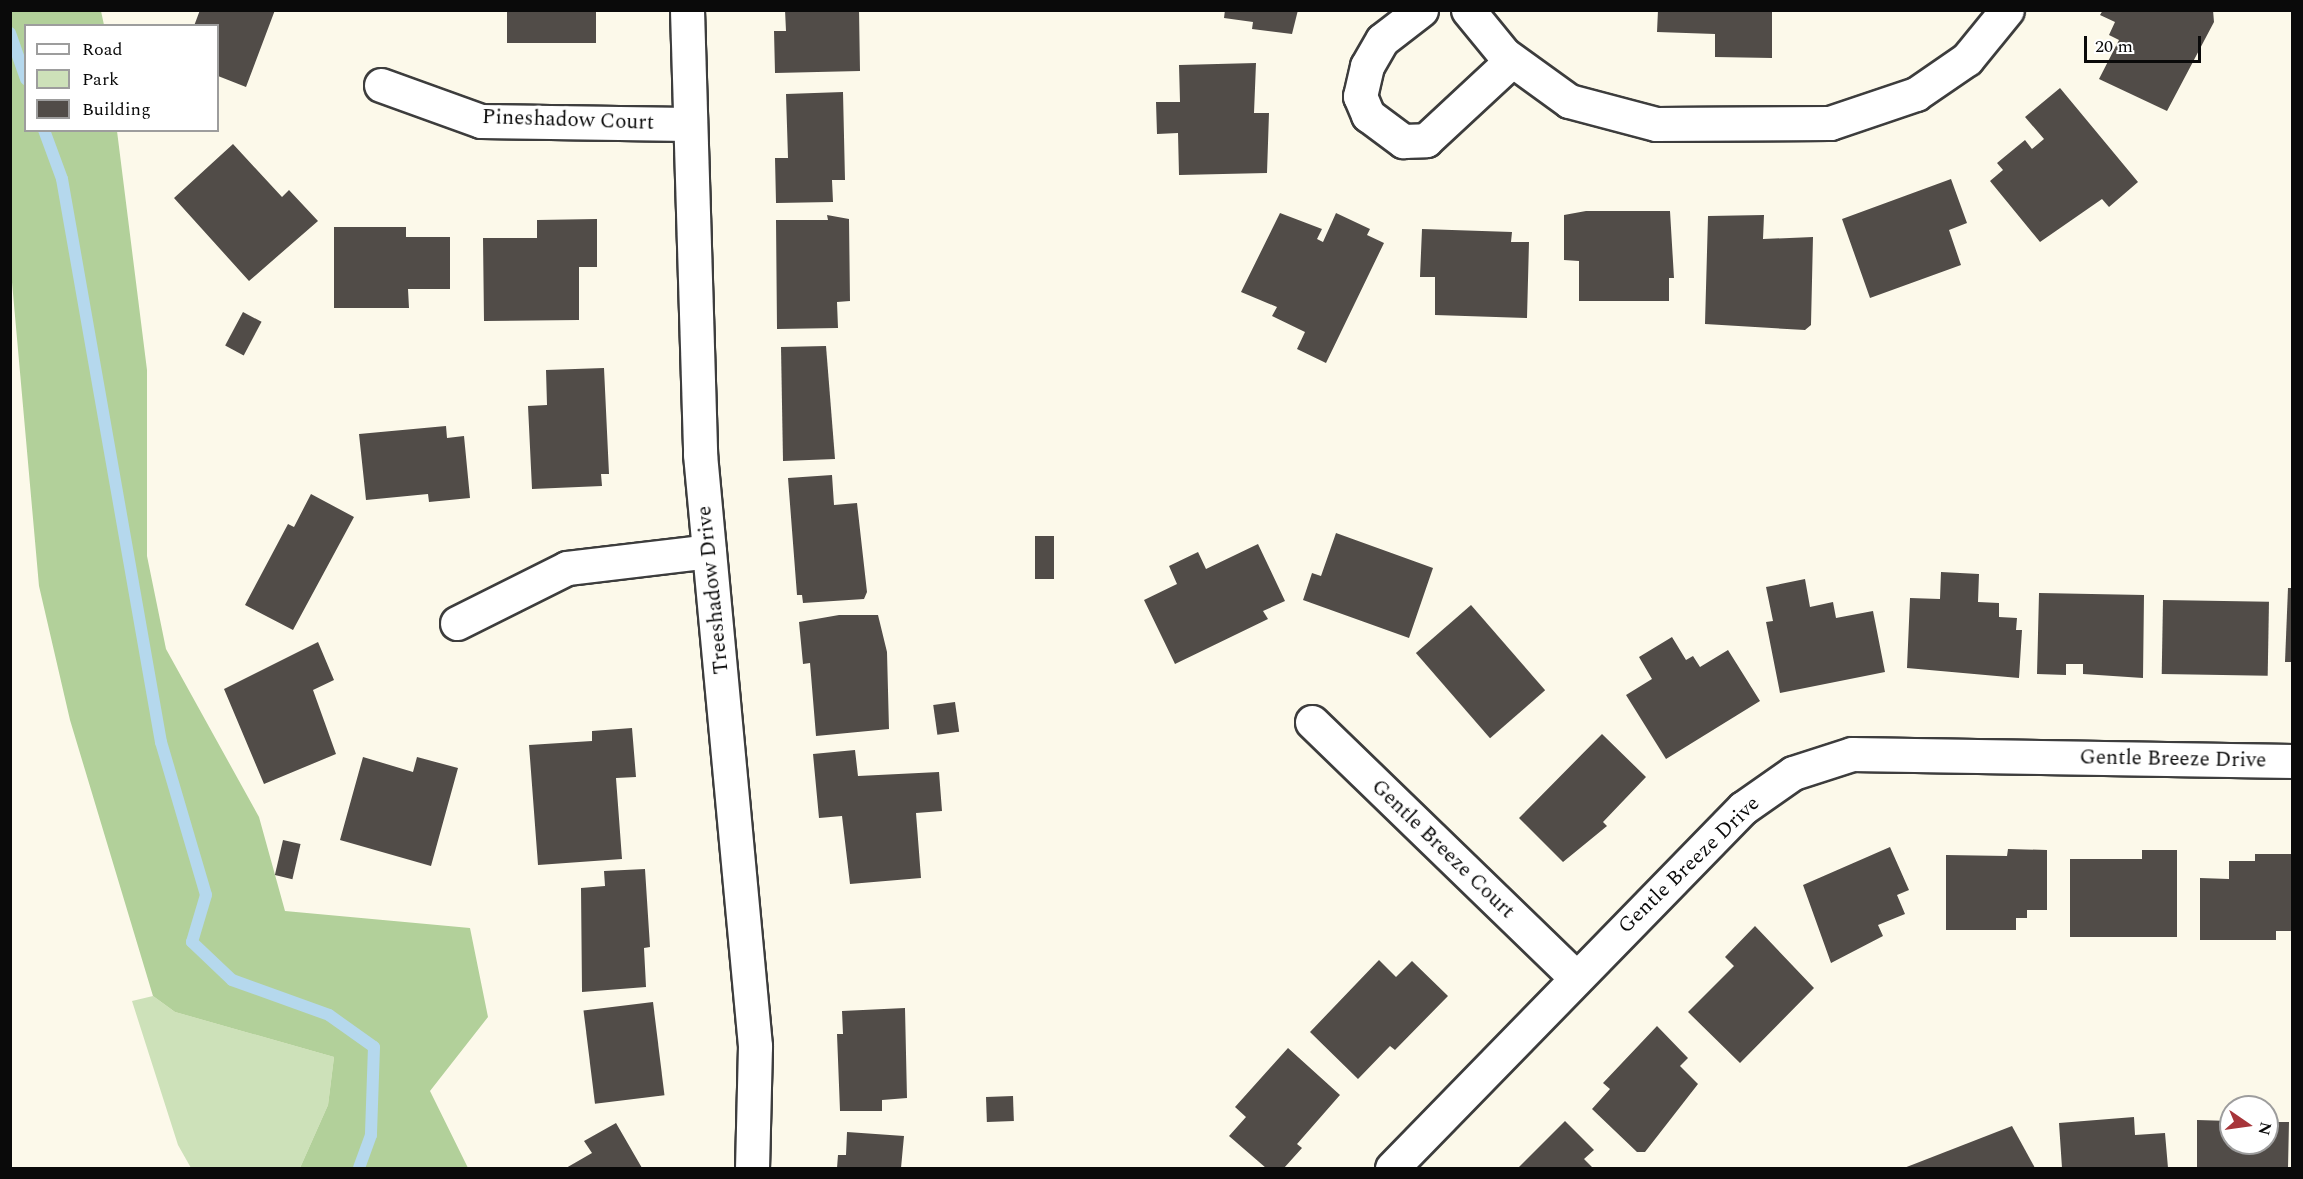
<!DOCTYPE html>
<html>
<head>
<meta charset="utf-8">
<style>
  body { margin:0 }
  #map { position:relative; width:2303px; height:1179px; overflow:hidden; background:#fcf9ea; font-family:Spectral,serif }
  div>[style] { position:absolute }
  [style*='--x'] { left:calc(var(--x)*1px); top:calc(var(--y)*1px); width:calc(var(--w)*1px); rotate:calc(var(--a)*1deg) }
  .green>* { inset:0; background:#cde1b9 }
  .forest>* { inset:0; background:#b2d09a }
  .stream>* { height:12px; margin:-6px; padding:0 6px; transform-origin:6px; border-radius:6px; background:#b5d8ed }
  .building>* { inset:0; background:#514c48; transform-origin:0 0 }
  .roads { filter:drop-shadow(2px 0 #3d3d3d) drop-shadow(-2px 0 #3d3d3d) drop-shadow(0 2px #3d3d3d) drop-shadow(0 -2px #3d3d3d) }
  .minor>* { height:33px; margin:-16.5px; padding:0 16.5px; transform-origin:16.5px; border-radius:16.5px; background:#fff }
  span { translate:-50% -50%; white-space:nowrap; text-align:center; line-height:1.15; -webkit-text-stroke:6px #fff; paint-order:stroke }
  .street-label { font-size:21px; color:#0a0a0a }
  .frame { position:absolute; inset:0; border:12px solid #0a0a0a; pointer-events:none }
  .legend { position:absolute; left:24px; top:24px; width:195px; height:108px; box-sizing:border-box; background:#fff; border:2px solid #9d9d9d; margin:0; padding:8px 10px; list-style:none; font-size:18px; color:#0a0a0a }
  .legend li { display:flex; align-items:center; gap:12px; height:30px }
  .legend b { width:30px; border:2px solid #9d9d9d }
  .north { position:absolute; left:2219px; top:1095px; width:60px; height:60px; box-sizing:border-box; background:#fff; border:2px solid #9d9d9d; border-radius:50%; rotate:103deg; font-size:16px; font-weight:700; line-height:24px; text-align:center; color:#0a0a0a }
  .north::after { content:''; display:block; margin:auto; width:21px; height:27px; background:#a7353a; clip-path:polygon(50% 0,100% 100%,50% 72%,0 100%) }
  .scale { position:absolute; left:2084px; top:36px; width:117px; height:27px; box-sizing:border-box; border:3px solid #0a0a0a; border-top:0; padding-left:8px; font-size:18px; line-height:21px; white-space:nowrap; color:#0a0a0a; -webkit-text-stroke:4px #fff; paint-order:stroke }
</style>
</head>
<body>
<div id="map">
  <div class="green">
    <div style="clip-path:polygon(153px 996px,175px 1012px,334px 1057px,328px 1105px,300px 1168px,191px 1168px,178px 1145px,132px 1001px)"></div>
  </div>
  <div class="forest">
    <div style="clip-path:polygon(10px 11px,101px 11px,104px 25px,26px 26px,26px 130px,117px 131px,147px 370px,147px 556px,166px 649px,259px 817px,285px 911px,470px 928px,488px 1017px,430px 1091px,468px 1168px,300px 1168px,328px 1105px,334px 1057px,175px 1012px,153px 996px,70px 720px,39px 586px,11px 271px)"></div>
  </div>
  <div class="stream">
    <div style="--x:10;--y:33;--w:49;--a:70.8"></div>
    <div style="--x:44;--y:130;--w:52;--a:69.8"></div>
    <div style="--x:62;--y:179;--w:572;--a:80.03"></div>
    <div style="--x:161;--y:742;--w:159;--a:73.6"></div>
    <div style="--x:206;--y:895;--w:49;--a:106.6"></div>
    <div style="--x:192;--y:942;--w:55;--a:43.5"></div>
    <div style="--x:232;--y:980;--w:103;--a:19.8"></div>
    <div style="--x:329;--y:1015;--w:55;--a:35.4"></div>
    <div style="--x:374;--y:1047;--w:88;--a:92"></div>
    <div style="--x:371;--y:1135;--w:35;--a:110"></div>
  </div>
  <div class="building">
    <div style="clip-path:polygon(200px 10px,275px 10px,246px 87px,218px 76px,218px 26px,194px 26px)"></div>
    <div style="left:507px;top:10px;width:89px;height:33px"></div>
    <div style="clip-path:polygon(785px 10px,859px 10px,860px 71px,775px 73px,774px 31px,786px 31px)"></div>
    <div style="clip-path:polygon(1225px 10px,1298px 10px,1292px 34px,1252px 29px,1253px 22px,1224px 18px)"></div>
    <div style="clip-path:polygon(1658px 10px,1772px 12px,1772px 58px,1715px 57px,1715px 34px,1657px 32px)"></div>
    <div style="clip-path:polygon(2103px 10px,2213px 10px,2214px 22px,2167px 111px,2099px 79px,2119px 40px,2109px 35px,2115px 22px,2100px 15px)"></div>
    <div style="clip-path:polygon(1256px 63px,1254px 113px,1269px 113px,1267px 173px,1179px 175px,1178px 133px,1157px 134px,1156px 102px,1180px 102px,1179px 65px)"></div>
    <div style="clip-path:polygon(2060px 88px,2138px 182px,2109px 207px,2102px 199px,2040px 242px,1990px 181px,2003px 170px,1997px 163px,2025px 140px,2032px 149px,2044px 139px,2025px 117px)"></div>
    <div style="clip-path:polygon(843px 92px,845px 180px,832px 180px,833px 202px,776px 203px,775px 158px,788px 158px,786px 94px)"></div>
    <div style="clip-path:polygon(233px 144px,282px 197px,289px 190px,318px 221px,249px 281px,174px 198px)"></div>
    <div style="clip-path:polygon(1951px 179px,1967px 223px,1949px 230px,1961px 265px,1870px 298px,1842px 219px)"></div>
    <div style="clip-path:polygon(1586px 211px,1670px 211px,1674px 278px,1669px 278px,1669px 301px,1579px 301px,1579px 261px,1564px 260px,1564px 215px)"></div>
    <div style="clip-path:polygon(1280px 213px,1322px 229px,1317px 239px,1323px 242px,1336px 213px,1370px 229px,1367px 235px,1384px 243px,1326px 363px,1297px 349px,1305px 332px,1272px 316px,1277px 307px,1241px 292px)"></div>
    <div style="clip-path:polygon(827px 215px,849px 219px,850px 301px,837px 302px,838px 328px,777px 329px,776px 220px,828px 220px)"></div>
    <div style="clip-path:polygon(1764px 215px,1763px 239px,1813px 237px,1811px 325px,1805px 330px,1705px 324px,1708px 216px)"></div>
    <div style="clip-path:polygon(597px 219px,597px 267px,579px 267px,579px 320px,484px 321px,483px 238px,537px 238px,537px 220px)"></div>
    <div style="clip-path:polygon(334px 227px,406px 227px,406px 237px,450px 237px,450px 289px,408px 289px,409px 308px,334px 308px)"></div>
    <div style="clip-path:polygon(1422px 229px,1512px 232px,1511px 242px,1529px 242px,1527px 318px,1435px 315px,1435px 277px,1420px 277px)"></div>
    <div style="left:243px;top:312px;width:21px;height:38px;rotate:28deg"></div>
    <div style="clip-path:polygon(826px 346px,835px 459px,783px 461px,781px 347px)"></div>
    <div style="clip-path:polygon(604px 368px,609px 474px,601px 474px,602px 486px,532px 489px,528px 406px,547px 405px,546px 370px)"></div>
    <div style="clip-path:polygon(446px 426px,447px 438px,464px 436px,470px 498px,429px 502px,428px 494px,366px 500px,359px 434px)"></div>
    <div style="clip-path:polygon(832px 475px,834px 505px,857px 503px,867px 592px,864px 599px,803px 603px,802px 595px,797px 595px,788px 478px)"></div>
    <div style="clip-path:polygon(311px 494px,354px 517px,293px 630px,245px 605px,288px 524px,294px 527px)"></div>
    <div style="clip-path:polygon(1336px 533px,1433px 568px,1409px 638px,1303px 600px,1312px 573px,1321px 576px)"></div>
    <div style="left:1035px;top:536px;width:19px;height:43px"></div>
    <div style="clip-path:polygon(1258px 544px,1285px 601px,1263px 611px,1268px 619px,1175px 664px,1144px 600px,1177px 584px,1169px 566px,1198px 552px,1206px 569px)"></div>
    <div style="clip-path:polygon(1941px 572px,1979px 574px,1978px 602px,1999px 603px,1999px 617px,2017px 618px,2016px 630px,2022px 630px,2019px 678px,1907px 668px,1910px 598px,1940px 599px)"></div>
    <div style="clip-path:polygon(1805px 579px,1810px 607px,1833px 602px,1836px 618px,1873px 611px,1885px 672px,1780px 693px,1766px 622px,1773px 621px,1766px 587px)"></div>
    <div style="clip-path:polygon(2288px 588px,2292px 588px,2292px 662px,2285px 662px)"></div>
    <div style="clip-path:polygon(2039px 593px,2144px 595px,2143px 678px,2083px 674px,2083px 664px,2066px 664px,2066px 675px,2037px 674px)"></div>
    <div style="left:2163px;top:600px;width:106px;height:74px;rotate:1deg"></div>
    <div style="left:1471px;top:605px;width:113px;height:73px;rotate:49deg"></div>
    <div style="clip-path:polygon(839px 615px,878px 615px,887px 652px,889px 729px,816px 736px,810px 663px,803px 664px,799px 622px)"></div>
    <div style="clip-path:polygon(1672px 637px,1686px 660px,1693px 656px,1700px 667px,1728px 650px,1760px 701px,1666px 759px,1626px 695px,1652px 679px,1639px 657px)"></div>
    <div style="clip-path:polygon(318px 642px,334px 680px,313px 690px,336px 754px,264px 784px,224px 689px)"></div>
    <div style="left:955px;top:702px;width:30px;height:22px;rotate:82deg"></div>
    <div style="clip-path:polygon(632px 728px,636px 777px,616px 778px,622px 859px,538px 865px,529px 745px,592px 741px,592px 731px)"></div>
    <div style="clip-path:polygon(1602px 734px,1646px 777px,1603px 822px,1607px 826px,1563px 862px,1519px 818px)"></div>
    <div style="clip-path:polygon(855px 750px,858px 776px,939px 772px,942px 811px,916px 813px,921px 878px,850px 884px,842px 816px,819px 818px,813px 754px)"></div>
    <div style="clip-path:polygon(363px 757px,413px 772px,417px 757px,458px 768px,431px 866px,340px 840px)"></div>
    <div style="left:283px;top:840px;width:18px;height:36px;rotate:13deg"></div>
    <div style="clip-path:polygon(1890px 847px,1909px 890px,1897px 895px,1905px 914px,1878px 925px,1883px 936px,1831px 963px,1803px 885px)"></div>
    <div style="clip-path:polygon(2008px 849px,2047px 850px,2047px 910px,2027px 910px,2027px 918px,2016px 918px,2016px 930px,1946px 930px,1946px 855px,2007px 856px)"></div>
    <div style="clip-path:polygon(2142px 850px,2177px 850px,2177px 937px,2070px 937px,2070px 859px,2142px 859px)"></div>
    <div style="clip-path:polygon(2255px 854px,2292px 854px,2292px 931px,2276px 931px,2276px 940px,2200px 940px,2200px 878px,2229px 879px,2229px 861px,2255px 861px)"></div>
    <div style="clip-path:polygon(645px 869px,650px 947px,644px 948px,646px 987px,582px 992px,581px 888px,605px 886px,604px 871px)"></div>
    <div style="clip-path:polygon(1755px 926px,1814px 988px,1740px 1063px,1688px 1012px,1734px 966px,1725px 957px)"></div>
    <div style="clip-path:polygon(1379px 960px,1396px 977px,1412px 961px,1448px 996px,1395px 1050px,1390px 1046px,1358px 1079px,1310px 1032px)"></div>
    <div style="left:653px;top:1002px;width:94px;height:70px;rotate:83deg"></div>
    <div style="clip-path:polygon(905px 1008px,907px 1098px,882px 1100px,882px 1111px,840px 1111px,837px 1034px,843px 1034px,842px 1011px)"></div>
    <div style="clip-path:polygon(1657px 1026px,1688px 1058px,1680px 1066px,1698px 1084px,1645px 1152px,1637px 1152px,1592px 1109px,1610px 1089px,1603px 1083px)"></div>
    <div style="clip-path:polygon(1288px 1048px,1340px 1095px,1297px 1144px,1302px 1148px,1284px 1168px,1266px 1168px,1229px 1136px,1246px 1117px,1235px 1107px)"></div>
    <div style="left:1013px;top:1096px;width:25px;height:27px;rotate:88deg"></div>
    <div style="clip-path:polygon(2134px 1117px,2135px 1135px,2165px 1133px,2168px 1168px,2062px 1168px,2059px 1123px)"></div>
    <div style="clip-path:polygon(2197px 1120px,2231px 1121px,2231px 1143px,2267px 1143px,2267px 1122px,2289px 1122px,2288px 1168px,2197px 1168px)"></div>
    <div style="clip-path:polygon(1565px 1121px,1594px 1150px,1584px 1159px,1593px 1168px,1518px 1168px)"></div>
    <div style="clip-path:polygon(616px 1123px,642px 1168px,566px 1168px,592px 1153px,584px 1141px)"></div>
    <div style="clip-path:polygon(2012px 1126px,2035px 1168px,1904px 1168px)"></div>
    <div style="clip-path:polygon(847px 1132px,904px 1136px,901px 1168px,837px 1168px,838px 1155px,846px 1155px)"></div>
  </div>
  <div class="roads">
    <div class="minor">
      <div style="--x:687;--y:10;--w:444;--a:88.3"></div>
      <div style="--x:700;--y:454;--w:595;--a:84.69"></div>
      <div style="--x:755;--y:1046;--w:122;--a:91.4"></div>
      <div style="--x:1421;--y:10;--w:49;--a:142.4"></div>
      <div style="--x:1382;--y:40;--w:30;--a:120"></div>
      <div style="--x:1367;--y:66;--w:31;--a:103"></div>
      <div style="--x:1360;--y:96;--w:21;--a:67"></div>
      <div style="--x:1368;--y:115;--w:44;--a:36.6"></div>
      <div style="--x:1403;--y:141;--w:23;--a:-2"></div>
      <div style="--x:1426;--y:140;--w:117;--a:-42.9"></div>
      <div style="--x:1468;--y:10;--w:57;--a:50.7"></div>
      <div style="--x:1504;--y:54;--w:80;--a:35.9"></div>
      <div style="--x:1569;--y:101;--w:90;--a:14.8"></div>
      <div style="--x:1656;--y:124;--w:174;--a:-0.3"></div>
      <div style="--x:1830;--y:123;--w:91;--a:-18.6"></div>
      <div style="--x:1916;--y:94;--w:62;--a:-34.5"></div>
      <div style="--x:1967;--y:59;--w:63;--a:-50.8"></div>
      <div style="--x:381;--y:85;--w:106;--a:19.8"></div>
      <div style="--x:481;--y:121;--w:207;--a:0.8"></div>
      <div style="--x:457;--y:623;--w:123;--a:-26.6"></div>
      <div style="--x:567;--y:568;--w:143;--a:-6.8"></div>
      <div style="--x:1312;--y:722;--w:366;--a:44.1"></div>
      <div style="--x:1392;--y:1168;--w:503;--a:-45.73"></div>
      <div style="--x:1743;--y:808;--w:61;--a:-35"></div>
      <div style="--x:1793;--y:773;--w:62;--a:-17.9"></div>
      <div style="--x:1852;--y:754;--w:440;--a:0.9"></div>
    </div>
  </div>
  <div class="street-label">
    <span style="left:568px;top:120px;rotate:2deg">Pineshadow Court</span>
    <span style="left:713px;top:590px;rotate:-96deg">Treeshadow Drive</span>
    <span style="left:2173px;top:759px;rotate:1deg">Gentle Breeze Drive</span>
    <span style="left:1443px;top:849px;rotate:44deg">Gentle Breeze Court</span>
    <span style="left:1689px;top:865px;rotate:-44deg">Gentle Breeze Drive</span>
  </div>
  <div class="frame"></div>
  <ul class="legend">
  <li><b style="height:8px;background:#fff"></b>Road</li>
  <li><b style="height:16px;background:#cde1b9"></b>Park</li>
  <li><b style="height:16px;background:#514c48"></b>Building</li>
  </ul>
  <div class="north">N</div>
  <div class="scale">20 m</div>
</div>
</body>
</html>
